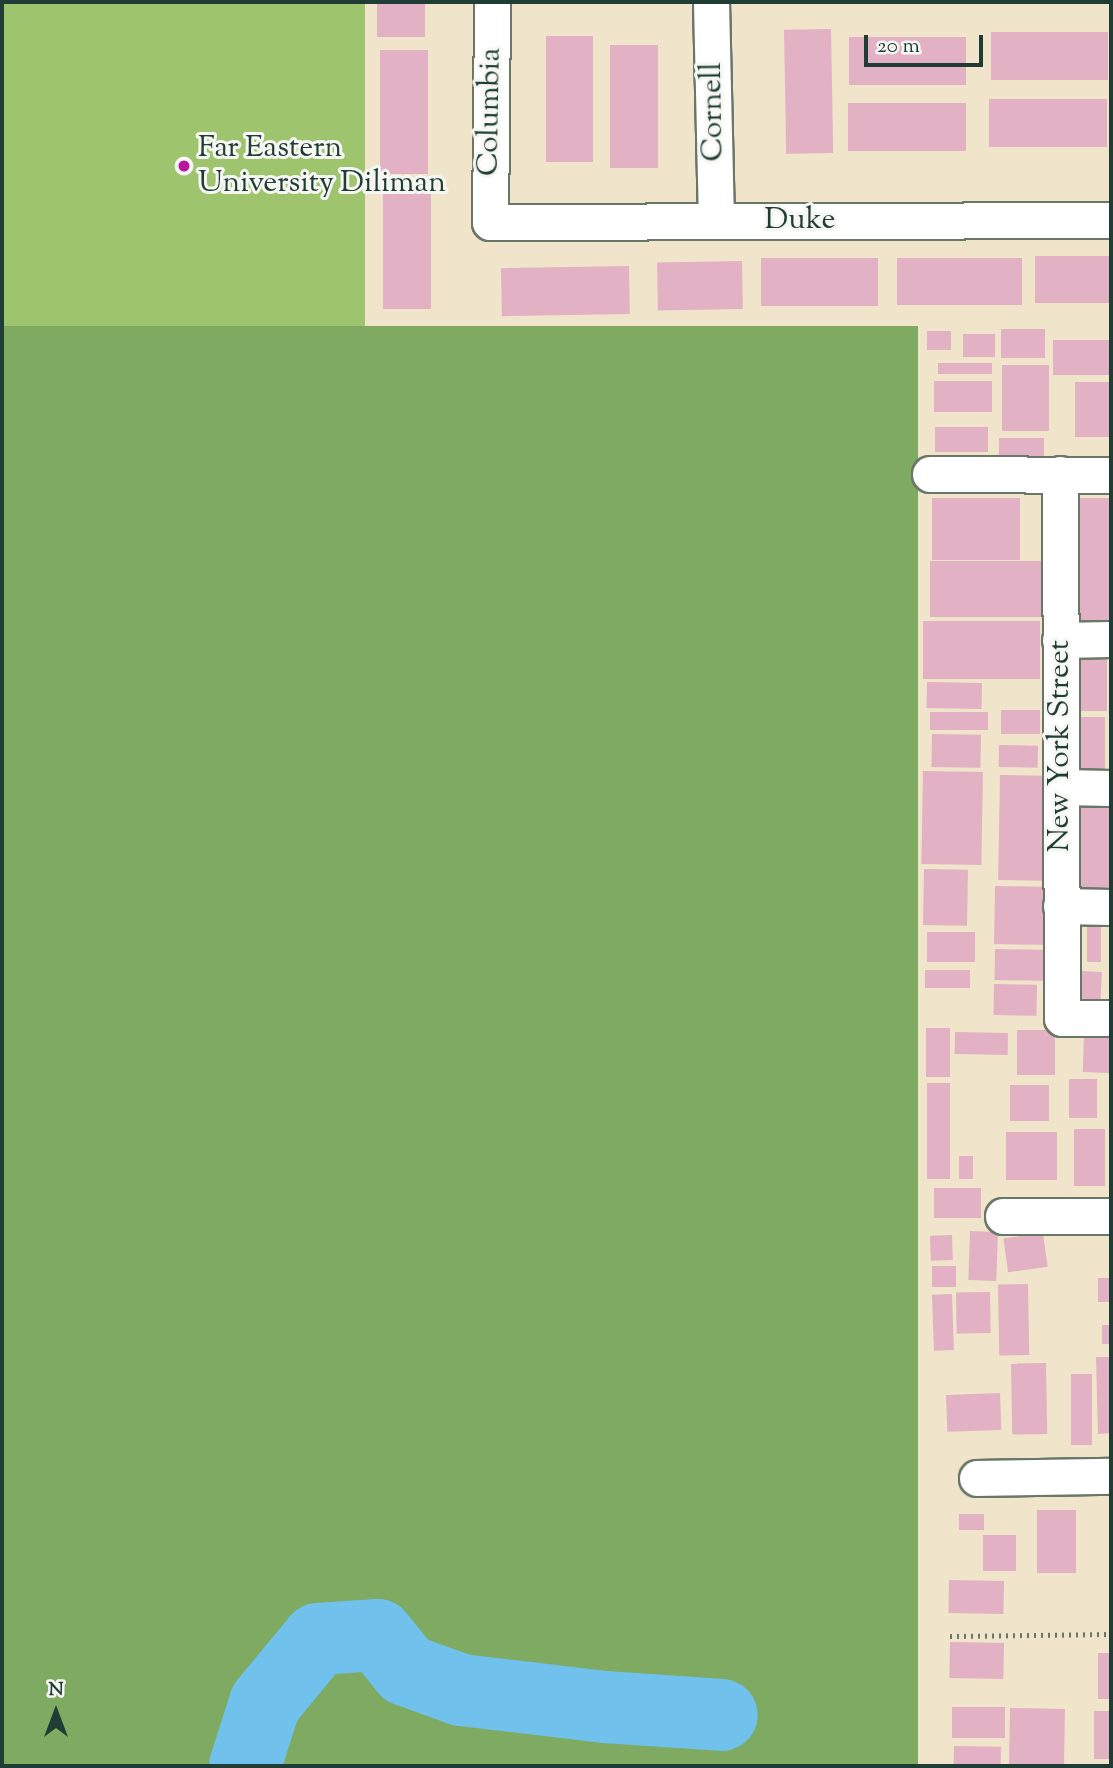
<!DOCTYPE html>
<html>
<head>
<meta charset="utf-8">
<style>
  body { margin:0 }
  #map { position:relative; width:1113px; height:1768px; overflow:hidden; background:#f0e4ca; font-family:"Sorts Mill Goudy",serif }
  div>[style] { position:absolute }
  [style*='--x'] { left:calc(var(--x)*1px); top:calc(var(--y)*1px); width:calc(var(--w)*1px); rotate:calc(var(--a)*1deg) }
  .green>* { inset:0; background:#9ec46e; transform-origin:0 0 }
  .forest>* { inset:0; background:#7eaa61; transform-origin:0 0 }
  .river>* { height:72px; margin:-36px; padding:0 36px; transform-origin:36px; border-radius:36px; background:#70c1ec }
  .building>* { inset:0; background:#e2b1c3; transform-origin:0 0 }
  .path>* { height:4.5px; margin-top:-2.25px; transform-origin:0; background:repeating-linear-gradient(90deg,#687768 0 2px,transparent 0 7px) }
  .roads { filter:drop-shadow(2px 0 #687768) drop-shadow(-2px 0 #687768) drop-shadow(0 2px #687768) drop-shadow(0 -2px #687768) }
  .minor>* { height:35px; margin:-17.5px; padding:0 17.5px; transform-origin:17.5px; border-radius:17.5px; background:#fff }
  .dots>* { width:19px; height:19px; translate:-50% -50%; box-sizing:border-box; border:4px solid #f6f6f2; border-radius:50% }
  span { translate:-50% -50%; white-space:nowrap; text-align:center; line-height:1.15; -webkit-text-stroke:6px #f6f6f2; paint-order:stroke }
  .street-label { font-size:30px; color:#1f3d34 }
  .poi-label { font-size:30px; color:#1f3d34 }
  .left { translate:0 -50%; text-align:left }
  .frame { position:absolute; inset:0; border:4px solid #1f3d34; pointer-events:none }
  .north { position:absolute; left:21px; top:1677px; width:70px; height:70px; -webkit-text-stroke:5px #f6f6f2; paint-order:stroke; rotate:0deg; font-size:19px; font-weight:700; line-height:28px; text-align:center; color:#1f3d34 }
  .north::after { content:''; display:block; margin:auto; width:24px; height:32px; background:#1f3d34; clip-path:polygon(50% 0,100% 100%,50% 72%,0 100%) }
  .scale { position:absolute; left:864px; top:35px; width:119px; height:32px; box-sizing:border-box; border:4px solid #1f3d34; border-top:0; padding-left:9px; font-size:21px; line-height:24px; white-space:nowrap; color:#1f3d34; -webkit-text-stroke:5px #f6f6f2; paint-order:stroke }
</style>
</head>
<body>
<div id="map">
  <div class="green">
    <div style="left:2px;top:2px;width:363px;height:335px"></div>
  </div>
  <div class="forest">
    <div style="left:918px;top:326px;width:1440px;height:916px;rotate:90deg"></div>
  </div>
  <div class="river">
    <div style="--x:245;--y:1766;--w:66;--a:-72.4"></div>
    <div style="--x:265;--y:1703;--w:83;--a:-50.4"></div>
    <div style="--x:318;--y:1639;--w:60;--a:-3.8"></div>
    <div style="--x:378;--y:1635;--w:45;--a:51.3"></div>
    <div style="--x:406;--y:1670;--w:59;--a:20"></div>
    <div style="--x:461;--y:1690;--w:145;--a:6.7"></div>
    <div style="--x:605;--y:1707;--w:117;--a:3.9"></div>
  </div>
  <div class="building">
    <div style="left:377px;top:2px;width:48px;height:35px"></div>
    <div style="left:831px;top:29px;width:124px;height:47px;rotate:89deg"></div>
    <div style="left:1108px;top:32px;width:48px;height:117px;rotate:90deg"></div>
    <div style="left:546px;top:36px;width:47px;height:126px"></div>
    <div style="left:849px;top:37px;width:117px;height:48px"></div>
    <div style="left:610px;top:45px;width:48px;height:123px"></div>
    <div style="left:428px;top:50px;width:124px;height:48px;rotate:90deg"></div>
    <div style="left:1107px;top:99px;width:48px;height:118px;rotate:90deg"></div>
    <div style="left:966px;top:103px;width:48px;height:118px;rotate:90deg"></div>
    <div style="left:383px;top:186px;width:48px;height:123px"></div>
    <div style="left:1035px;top:256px;width:76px;height:47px"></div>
    <div style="left:878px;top:258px;width:48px;height:117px;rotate:90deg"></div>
    <div style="left:897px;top:258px;width:125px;height:47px"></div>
    <div style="left:742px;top:261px;width:48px;height:85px;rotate:89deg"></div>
    <div style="left:629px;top:266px;width:48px;height:128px;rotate:89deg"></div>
    <div style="left:1001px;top:329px;width:44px;height:29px"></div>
    <div style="left:927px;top:331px;width:24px;height:19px"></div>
    <div style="left:963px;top:334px;width:32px;height:23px"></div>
    <div style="left:1053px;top:340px;width:58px;height:35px"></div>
    <div style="left:938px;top:363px;width:54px;height:11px"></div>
    <div style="left:1002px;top:365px;width:47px;height:66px"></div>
    <div style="left:934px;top:381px;width:58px;height:31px"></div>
    <div style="left:1075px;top:382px;width:36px;height:55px"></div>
    <div style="left:935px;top:427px;width:53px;height:25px"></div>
    <div style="left:999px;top:438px;width:45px;height:19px"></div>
    <div style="left:932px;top:498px;width:88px;height:62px"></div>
    <div style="left:1070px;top:498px;width:41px;height:129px"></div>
    <div style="left:930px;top:561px;width:112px;height:56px"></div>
    <div style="left:923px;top:621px;width:117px;height:58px"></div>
    <div style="left:1081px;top:648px;width:26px;height:63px"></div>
    <div style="left:927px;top:682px;width:55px;height:26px;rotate:1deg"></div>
    <div style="left:1001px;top:710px;width:39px;height:24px"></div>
    <div style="left:930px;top:712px;width:58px;height:18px"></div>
    <div style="left:1079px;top:717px;width:26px;height:54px"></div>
    <div style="left:932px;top:734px;width:49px;height:33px;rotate:1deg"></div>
    <div style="left:999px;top:745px;width:39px;height:22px;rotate:1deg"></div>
    <div style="left:923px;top:771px;width:60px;height:93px;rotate:1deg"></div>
    <div style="left:1000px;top:775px;width:54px;height:105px;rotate:1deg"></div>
    <div style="left:1079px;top:796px;width:32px;height:102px"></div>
    <div style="left:924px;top:869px;width:44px;height:56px;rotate:1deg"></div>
    <div style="left:995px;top:886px;width:63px;height:58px;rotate:1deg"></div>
    <div style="left:1087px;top:919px;width:14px;height:43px"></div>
    <div style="left:927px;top:932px;width:48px;height:30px"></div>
    <div style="left:995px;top:949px;width:56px;height:31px;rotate:1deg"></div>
    <div style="left:925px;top:970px;width:45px;height:18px"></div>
    <div style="left:1081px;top:971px;width:21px;height:38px;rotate:3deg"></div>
    <div style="left:994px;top:984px;width:43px;height:31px;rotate:1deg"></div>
    <div style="left:926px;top:1028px;width:24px;height:49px"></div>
    <div style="left:1017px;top:1030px;width:38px;height:45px"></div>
    <div style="left:955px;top:1032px;width:53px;height:22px;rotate:1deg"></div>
    <div style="left:1084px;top:1035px;width:27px;height:37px;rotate:2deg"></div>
    <div style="left:1069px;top:1079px;width:28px;height:39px"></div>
    <div style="left:927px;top:1083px;width:23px;height:96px"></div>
    <div style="left:1010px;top:1085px;width:39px;height:36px"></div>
    <div style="left:1074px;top:1129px;width:31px;height:57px"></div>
    <div style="left:1006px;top:1132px;width:51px;height:48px"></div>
    <div style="left:959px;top:1156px;width:14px;height:23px"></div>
    <div style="left:934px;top:1188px;width:47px;height:30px"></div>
    <div style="left:970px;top:1231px;width:28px;height:49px;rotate:2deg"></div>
    <div style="left:1043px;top:1233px;width:34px;height:40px;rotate:82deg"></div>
    <div style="left:952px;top:1235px;width:25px;height:22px;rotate:88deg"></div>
    <div style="left:932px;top:1266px;width:24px;height:21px"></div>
    <div style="left:1098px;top:1278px;width:13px;height:24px"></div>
    <div style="left:1028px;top:1284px;width:71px;height:30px;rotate:89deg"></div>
    <div style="left:990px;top:1292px;width:41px;height:34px;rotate:89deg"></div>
    <div style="left:952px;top:1294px;width:56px;height:20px;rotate:88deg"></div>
    <div style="left:1102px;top:1325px;width:9px;height:19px"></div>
    <div style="clip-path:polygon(1096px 1357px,1111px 1357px,1111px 1433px,1098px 1434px)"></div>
    <div style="left:1046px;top:1363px;width:71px;height:35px;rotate:89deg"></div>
    <div style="left:1071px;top:1374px;width:21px;height:71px"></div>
    <div style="left:1000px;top:1393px;width:37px;height:54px;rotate:88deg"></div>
    <div style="left:1037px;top:1510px;width:39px;height:63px"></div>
    <div style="left:959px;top:1514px;width:25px;height:16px"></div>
    <div style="left:983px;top:1535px;width:33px;height:36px"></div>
    <div style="left:949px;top:1580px;width:55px;height:33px;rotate:1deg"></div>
    <div style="left:950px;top:1642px;width:54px;height:36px;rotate:1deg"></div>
    <div style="left:1098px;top:1653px;width:13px;height:46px"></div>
    <div style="left:952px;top:1707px;width:53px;height:31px"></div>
    <div style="left:1010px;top:1708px;width:55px;height:58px;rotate:1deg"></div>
    <div style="left:1094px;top:1711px;width:17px;height:48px"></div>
    <div style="left:954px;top:1746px;width:47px;height:20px;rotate:1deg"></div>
  </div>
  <div class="path">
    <div style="--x:950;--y:1636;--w:161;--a:-0.7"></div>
  </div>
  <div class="roads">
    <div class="minor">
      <div style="--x:492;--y:2;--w:220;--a:90.5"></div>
      <div style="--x:490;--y:222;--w:621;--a:-0.18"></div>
      <div style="--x:711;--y:2;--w:219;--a:88.7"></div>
      <div style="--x:930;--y:474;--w:181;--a:0.3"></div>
      <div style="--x:1060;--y:474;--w:544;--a:89.79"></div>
      <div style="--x:1062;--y:1018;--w:49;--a:0"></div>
      <div style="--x:1060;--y:640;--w:51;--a:-1.1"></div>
      <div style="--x:1061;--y:787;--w:50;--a:1.1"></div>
      <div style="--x:1061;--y:906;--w:50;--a:1.1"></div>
      <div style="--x:1003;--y:1216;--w:108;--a:0"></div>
      <div style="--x:977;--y:1478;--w:134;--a:-0.9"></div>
    </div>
  </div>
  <div class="dots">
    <div style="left:184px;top:166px;background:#b5179e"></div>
  </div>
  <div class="street-label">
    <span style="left:491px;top:112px;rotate:-89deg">Columbia</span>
    <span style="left:714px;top:112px;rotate:-91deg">Cornell</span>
    <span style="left:800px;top:221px">Duke</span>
    <span style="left:1061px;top:746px;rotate:-90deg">New York Street</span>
  </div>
  <div class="poi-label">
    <span class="left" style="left:198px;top:166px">Far Eastern<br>University Diliman</span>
  </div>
  <div class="frame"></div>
  <div class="north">N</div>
  <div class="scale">20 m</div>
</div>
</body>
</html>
